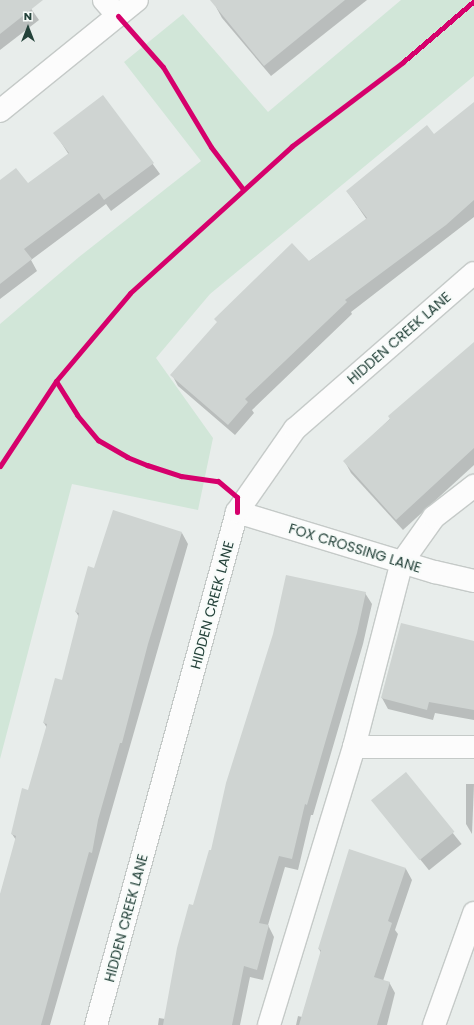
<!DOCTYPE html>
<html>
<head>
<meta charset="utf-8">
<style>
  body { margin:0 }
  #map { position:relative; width:474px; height:1025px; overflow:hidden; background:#e8edeb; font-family:Poppins,sans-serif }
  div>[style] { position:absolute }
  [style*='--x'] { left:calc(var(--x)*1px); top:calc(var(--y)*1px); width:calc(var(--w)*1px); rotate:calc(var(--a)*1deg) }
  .green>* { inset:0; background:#d1e6d8 }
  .shadow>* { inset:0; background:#0003; transform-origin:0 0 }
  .building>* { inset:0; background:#cfd4d2; transform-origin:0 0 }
  .roads { filter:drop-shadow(1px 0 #c5cac8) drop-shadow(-1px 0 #c5cac8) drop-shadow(0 1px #c5cac8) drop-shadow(0 -1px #c5cac8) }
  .minor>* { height:22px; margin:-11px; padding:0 11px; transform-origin:11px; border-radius:11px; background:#fcfcfc }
  .cycleway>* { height:5px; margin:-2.5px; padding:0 2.5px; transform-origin:2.5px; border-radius:2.5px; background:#d6006c }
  span { translate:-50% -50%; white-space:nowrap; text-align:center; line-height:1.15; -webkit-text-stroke:3.5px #f7fbf9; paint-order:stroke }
  .street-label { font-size:14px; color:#24423a }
  .north { position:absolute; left:8px; top:8px; width:40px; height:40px; -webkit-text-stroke:3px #f7fbf9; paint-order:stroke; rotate:0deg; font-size:11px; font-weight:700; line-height:16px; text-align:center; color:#24423a }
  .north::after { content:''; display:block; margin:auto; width:14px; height:18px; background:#24423a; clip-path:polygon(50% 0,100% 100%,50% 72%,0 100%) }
</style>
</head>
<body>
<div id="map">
  <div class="green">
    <div style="clip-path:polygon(401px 0,474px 0,474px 76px,210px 294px,156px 358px,213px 438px,198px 510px,72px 484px,0 759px,0 324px,79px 257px,201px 161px,124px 62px,183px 14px,268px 112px)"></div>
  </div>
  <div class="shadow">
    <div style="clip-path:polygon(0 0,25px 0,39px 20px,0 50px)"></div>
    <div style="clip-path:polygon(224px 0,367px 0,271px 76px,222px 18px,216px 7px)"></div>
    <div style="clip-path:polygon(103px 96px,160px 174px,111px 211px,106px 204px,31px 260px,37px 271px,0 299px,0 181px,27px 185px,69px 155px,55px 133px)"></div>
    <div style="clip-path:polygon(474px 104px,474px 217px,351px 312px,352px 314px,252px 410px,254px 413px,235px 435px,178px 386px,172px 375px,308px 262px,367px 220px,347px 191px,434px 135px)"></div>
    <div style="clip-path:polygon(474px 345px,474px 465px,403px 530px,351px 473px,345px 462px,424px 386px)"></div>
    <div style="clip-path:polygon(182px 533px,188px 544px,50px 1025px,0 1025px,0 896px,16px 840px,12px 834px,29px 791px,47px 728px,44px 723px,63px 681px,79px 617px,76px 612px,95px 569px)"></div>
    <div style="clip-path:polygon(365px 593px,372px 604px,363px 644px,313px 815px,311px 815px,298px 870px,285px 867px,268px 925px,274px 937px,263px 980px,250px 977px,240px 1025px,158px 1025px,159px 1018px,165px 1019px,194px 906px,212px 851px)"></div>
    <div style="clip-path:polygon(474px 642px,474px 720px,435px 713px,433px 720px,388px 709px,382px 698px)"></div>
    <div style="left:405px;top:774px;width:90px;height:42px;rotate:51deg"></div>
    <div style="clip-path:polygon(466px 784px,474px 784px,472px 834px,466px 824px)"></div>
    <div style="clip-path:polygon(350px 850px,406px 869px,412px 880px,395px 930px,398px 934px,383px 981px,389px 982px,395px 993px,387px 1025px,296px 1025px,298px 1016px,302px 1017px,321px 953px,319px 949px)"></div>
  </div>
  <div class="building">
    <div style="clip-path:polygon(0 0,43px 0,0 34px)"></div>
    <div style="clip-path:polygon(210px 0,345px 0,264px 66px)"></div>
    <div style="clip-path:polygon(103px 95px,154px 163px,104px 200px,99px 193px,24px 249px,32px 259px,0 284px,0 180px,16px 168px,28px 183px,69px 153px,53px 133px)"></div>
    <div style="clip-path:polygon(474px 102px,474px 200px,446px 225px,345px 300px,347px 302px,245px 399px,248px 402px,228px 425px,170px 375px,217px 322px,214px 319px,292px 243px,309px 261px,367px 218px,346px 191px,427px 125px,434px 134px)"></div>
    <div style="clip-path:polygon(474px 342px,474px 448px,396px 520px,343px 461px,390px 419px,388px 416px)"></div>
    <div style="clip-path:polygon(113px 510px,182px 532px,148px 644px,122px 743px,120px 743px,98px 820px,92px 853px,89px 852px,41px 1025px,0 1025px,0 894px,16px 836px,11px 834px,22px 788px,28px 790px,47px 724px,43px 723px,55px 678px,62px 680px,79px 613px,75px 612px,88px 566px,94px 568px)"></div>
    <div style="clip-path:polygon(286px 575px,366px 592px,357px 633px,307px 805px,305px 804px,292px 859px,279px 856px,259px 923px,269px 925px,257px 970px,244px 966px,232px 1025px,163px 1025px,177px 948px,189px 904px,193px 905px,209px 850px,211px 850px,226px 783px,273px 634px)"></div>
    <div style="clip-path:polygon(401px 623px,474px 641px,474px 710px,429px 702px,427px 710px,381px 698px)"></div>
    <div style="left:406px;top:772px;width:77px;height:45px;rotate:51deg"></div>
    <div style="clip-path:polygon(349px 849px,406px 868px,388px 921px,392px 923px,374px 977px,390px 982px,377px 1025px,299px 1025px,321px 950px,318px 949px)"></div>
  </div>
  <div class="roads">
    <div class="minor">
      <div style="--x:104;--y:0;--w:21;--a:49"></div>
      <div style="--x:0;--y:111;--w:176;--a:-39"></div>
      <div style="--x:237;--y:512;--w:207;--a:16.9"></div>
      <div style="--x:435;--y:572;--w:40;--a:13"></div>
      <div style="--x:354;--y:747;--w:120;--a:0"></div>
      <div style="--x:96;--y:1025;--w:532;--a:-74.63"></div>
      <div style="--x:237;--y:512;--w:101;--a:-55.1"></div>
      <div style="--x:295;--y:429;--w:237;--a:-41.1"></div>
      <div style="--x:269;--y:1025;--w:291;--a:-73"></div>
      <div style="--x:354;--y:747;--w:191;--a:-75.5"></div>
      <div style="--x:402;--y:562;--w:55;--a:-54.6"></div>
      <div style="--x:434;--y:517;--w:51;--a:-37.8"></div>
      <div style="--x:434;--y:1025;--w:119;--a:-70.3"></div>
    </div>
  </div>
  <div class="cycleway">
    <div style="--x:118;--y:16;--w:68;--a:48.6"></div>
    <div style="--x:163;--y:67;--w:93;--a:59"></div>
    <div style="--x:211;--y:147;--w:53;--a:52.7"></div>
    <div style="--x:56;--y:381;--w:40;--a:58"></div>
    <div style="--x:77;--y:415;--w:33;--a:50"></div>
    <div style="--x:98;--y:440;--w:34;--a:30"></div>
    <div style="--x:127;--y:457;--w:22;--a:22"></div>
    <div style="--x:147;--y:465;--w:36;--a:18"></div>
    <div style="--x:181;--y:476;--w:37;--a:8"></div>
    <div style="--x:218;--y:481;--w:25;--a:40"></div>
    <div style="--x:237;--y:497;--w:15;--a:90"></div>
    <div style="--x:0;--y:466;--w:102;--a:-56.6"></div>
    <div style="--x:56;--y:381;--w:115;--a:-49.9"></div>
    <div style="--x:130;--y:293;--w:219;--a:-42.2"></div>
    <div style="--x:292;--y:146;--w:139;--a:-37.1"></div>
    <div style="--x:403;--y:62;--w:94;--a:-40.7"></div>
  </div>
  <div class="street-label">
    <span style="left:399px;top:338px;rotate:-41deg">HIDDEN CREEK LANE</span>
    <span style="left:355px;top:548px;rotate:17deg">FOX CROSSING LANE</span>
    <span style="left:212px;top:605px;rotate:-75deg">HIDDEN CREEK LANE</span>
    <span style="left:126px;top:918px;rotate:-75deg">HIDDEN CREEK LANE</span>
  </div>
  <div class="north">N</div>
</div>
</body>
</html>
